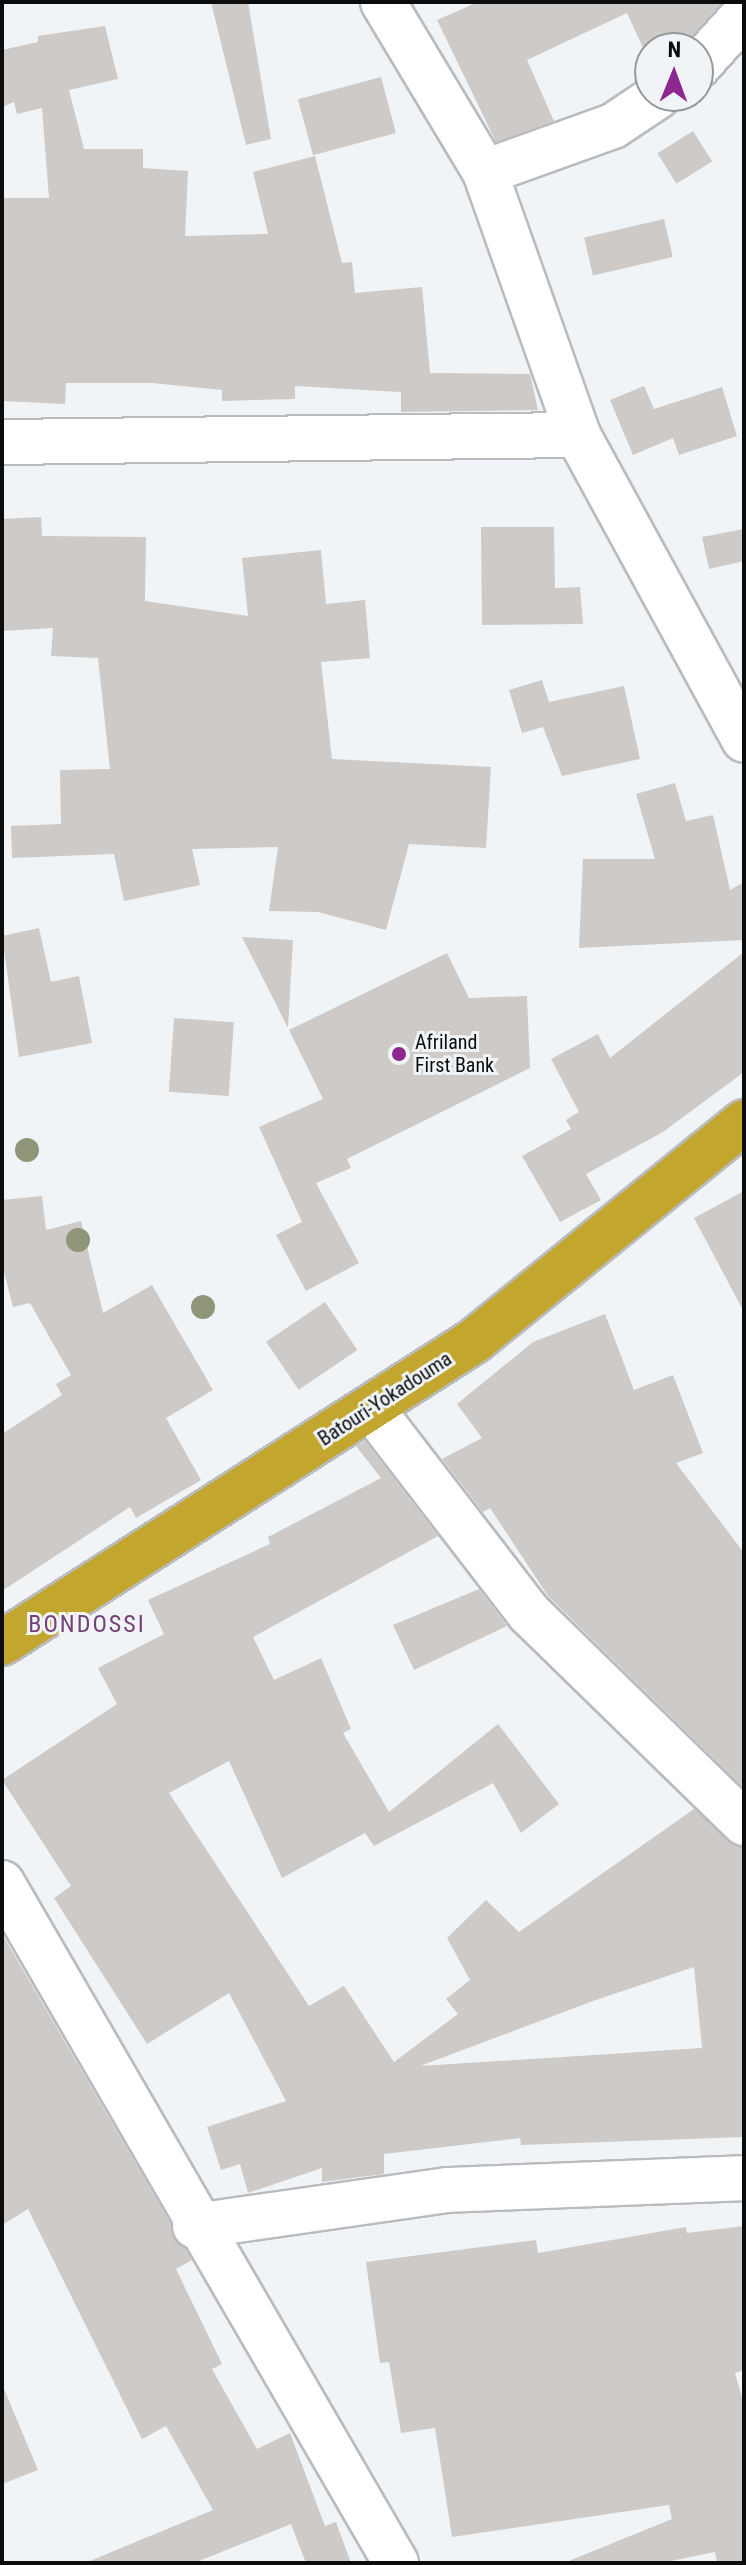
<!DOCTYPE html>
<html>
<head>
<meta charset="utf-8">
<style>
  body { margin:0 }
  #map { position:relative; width:746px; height:2565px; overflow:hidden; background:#f1f4f7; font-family:"Roboto Condensed",sans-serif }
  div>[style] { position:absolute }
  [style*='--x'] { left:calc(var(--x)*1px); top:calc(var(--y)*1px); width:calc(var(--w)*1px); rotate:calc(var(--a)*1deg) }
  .building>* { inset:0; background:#cdcac7; transform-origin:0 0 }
  .roads { filter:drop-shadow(2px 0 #b9bbbe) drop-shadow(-2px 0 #b9bbbe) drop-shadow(0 2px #b9bbbe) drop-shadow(0 -2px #b9bbbe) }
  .street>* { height:44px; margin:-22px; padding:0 22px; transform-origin:22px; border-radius:22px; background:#fff }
  .highway>* { height:44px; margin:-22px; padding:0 22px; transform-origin:22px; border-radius:22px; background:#c3a62d }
  .trees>* { width:24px; height:24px; margin:-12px; border-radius:50%; background:#8f9678 }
  .dots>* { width:22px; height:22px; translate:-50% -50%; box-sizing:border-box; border:4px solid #f1f4f7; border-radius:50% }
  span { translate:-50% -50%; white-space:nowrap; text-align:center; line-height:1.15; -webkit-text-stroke:6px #f1f4f7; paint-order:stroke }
  .poi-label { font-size:20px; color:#0b0c0d }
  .left { translate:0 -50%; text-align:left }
  .street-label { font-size:20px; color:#0b0c0d }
  .quarter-label { font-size:24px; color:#744276; letter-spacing:2px }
  .frame { position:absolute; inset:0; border:4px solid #0b0c0d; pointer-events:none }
  .north { position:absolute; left:634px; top:32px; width:80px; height:80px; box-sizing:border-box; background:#f1f4f7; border:2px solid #959799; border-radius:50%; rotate:1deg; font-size:22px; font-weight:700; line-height:32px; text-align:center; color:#0b0c0d }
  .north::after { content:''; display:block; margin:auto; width:28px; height:36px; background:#8b278f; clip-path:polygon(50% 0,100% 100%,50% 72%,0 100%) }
</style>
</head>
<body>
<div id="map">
  <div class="building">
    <div style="clip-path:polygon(211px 2px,248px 2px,271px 139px,246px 145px)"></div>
    <div style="clip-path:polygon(478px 2px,722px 2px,681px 48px,650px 48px,650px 63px,627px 13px,527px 60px,554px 121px,496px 142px,437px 20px)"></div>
    <div style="clip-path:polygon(105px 26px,118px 79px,69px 90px,84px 149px,143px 149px,143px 168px,188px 171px,185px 236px,268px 234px,253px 172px,315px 156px,342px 263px,352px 262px,355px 293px,422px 287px,430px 373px,530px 374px,538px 410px,401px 412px,401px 392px,295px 386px,295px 399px,222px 401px,222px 390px,152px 383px,66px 383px,65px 404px,2px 401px,2px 198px,49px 198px,42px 108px,17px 114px,14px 102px,2px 107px,2px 50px,38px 42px,38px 36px)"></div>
    <div style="left:381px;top:77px;width:58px;height:86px;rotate:75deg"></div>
    <div style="left:693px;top:131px;width:36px;height:42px;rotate:58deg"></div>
    <div style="left:664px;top:219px;width:39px;height:82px;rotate:77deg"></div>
    <div style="clip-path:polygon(644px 386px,654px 409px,722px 387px,737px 436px,679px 455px,673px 438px,633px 455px,610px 400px)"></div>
    <div style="clip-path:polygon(41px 517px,42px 536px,146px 537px,145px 601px,248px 616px,242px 558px,321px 550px,326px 604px,365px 600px,370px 658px,321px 662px,332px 759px,491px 767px,486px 848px,409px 844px,386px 930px,318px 912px,269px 911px,278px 847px,192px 849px,200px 885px,124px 901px,114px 854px,12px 858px,11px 826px,61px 824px,60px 770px,110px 769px,98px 658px,51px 656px,53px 628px,2px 631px,2px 519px)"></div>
    <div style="clip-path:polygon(481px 527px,554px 527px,555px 588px,580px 587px,583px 624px,482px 625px)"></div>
    <div style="clip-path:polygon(744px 529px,744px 561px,709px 569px,702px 537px)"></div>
    <div style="clip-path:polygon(542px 680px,549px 702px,624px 686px,640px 759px,562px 776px,543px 727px,522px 733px,509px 690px)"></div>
    <div style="clip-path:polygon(675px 783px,686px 821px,713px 815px,730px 890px,744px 882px,744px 940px,579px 948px,583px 859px,655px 859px,636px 794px)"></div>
    <div style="clip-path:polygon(39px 928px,51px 982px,79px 976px,92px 1043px,19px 1057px,2px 936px)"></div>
    <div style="clip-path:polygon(242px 937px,293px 940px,288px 1028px)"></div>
    <div style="clip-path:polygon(744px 952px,744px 1072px,663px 1132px,586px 1174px,601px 1200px,560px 1222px,522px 1156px,571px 1129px,566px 1120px,579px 1112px,551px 1059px,598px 1034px,610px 1058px)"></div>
    <div style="clip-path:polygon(447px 953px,469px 998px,527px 996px,530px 1068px,347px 1159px,351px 1168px,316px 1183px,359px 1263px,306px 1291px,276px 1235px,302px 1222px,259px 1127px,323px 1099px,289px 1030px)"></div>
    <div style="left:174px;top:1018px;width:60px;height:74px;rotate:4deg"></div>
    <div style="clip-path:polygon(744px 1191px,744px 1312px,694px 1218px)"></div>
    <div style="clip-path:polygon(42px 1196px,46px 1230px,81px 1221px,103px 1313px,152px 1285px,213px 1390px,166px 1418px,201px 1480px,136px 1518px,130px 1507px,2px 1591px,2px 1434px,62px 1395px,56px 1384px,71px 1375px,30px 1303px,13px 1307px,2px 1264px,2px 1200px)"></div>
    <div style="left:325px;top:1302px;width:58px;height:71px;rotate:56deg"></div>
    <div style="clip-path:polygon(605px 1314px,634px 1390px,673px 1375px,703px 1453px,676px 1463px,744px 1553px,744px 1788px,548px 1596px,490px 1508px,483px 1512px,442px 1459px,482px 1438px,457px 1404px,533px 1342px)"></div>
    <div style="clip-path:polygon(evenodd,365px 1441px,438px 1536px,253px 1637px,274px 1680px,321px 1658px,351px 1729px,343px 1733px,389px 1812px,498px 1724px,559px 1804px,521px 1833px,493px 1783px,374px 1846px,365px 1833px,282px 1878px,229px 1761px,169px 1793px,309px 2006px,344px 1986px,394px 2062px,458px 2014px,446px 1999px,470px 1980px,447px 1938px,486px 1900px,519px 1932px,694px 1809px,744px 1847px,744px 2137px,521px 2145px,520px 2138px,384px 2154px,384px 2174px,322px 2182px,322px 2168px,248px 2193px,240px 2164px,221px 2170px,207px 2127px,286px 2101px,229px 1993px,147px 2044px,54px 1898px,71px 1886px,2px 1780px,117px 1704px,98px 1668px,164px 1634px,148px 1600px,270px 1544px,268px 1537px,381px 1478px,356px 1446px,365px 1441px,694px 1967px,702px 2048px,420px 2066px,593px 2001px,694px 1967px)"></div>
    <div style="clip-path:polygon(479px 1589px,507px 1626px,414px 1670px,393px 1625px)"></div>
    <div style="clip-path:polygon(2px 1934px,192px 2260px,176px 2269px,222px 2364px,212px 2369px,257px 2449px,290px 2433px,325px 2526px,336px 2522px,351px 2563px,306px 2563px,291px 2524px,194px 2563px,85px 2563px,213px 2510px,166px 2426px,142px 2439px,28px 2209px,2px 2225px)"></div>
    <div style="clip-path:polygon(744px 2226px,744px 2370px,735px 2373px,744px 2404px,744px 2563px,717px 2563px,715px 2552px,661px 2563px,564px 2563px,672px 2519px,669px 2505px,452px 2537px,435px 2428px,401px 2433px,389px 2362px,380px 2363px,366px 2262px,536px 2240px,538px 2253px,686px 2227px,687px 2233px)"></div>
    <div style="clip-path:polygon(2px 2384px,38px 2470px,2px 2484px)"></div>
  </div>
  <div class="roads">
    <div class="street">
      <div style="--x:383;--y:2;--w:198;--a:59"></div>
      <div style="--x:485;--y:172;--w:279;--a:70.5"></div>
      <div style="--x:578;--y:435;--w:347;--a:61.4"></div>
      <div style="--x:698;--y:66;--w:69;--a:-48"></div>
      <div style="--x:485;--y:172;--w:136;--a:-19.8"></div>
      <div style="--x:613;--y:126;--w:54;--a:-33.7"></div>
      <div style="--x:2;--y:442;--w:576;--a:-0.7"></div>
      <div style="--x:371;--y:1408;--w:259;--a:52.4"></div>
      <div style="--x:529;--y:1613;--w:301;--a:44.3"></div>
      <div style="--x:2;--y:1883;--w:786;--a:59.91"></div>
      <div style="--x:195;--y:2226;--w:255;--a:-8.1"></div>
      <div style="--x:447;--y:2190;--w:297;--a:-2.3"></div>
    </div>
    <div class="highway">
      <div style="--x:2;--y:1643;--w:560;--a:-32.61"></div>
      <div style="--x:474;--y:1341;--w:348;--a:-39"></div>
    </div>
  </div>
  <div class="trees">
    <div style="left:27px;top:1150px"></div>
    <div style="left:78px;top:1240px"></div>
    <div style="left:203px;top:1307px"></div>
  </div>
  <div class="dots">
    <div style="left:399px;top:1054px;background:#8b278f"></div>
  </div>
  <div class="poi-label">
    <span class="left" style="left:415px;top:1054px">Afriland<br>First Bank</span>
  </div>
  <div class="street-label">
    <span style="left:385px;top:1399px;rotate:-33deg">Batouri-Yokadouma</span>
  </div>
  <div class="quarter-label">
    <span style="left:87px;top:1625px">BONDOSSI</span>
  </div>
  <div class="frame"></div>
  <div class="north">N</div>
</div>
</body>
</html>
